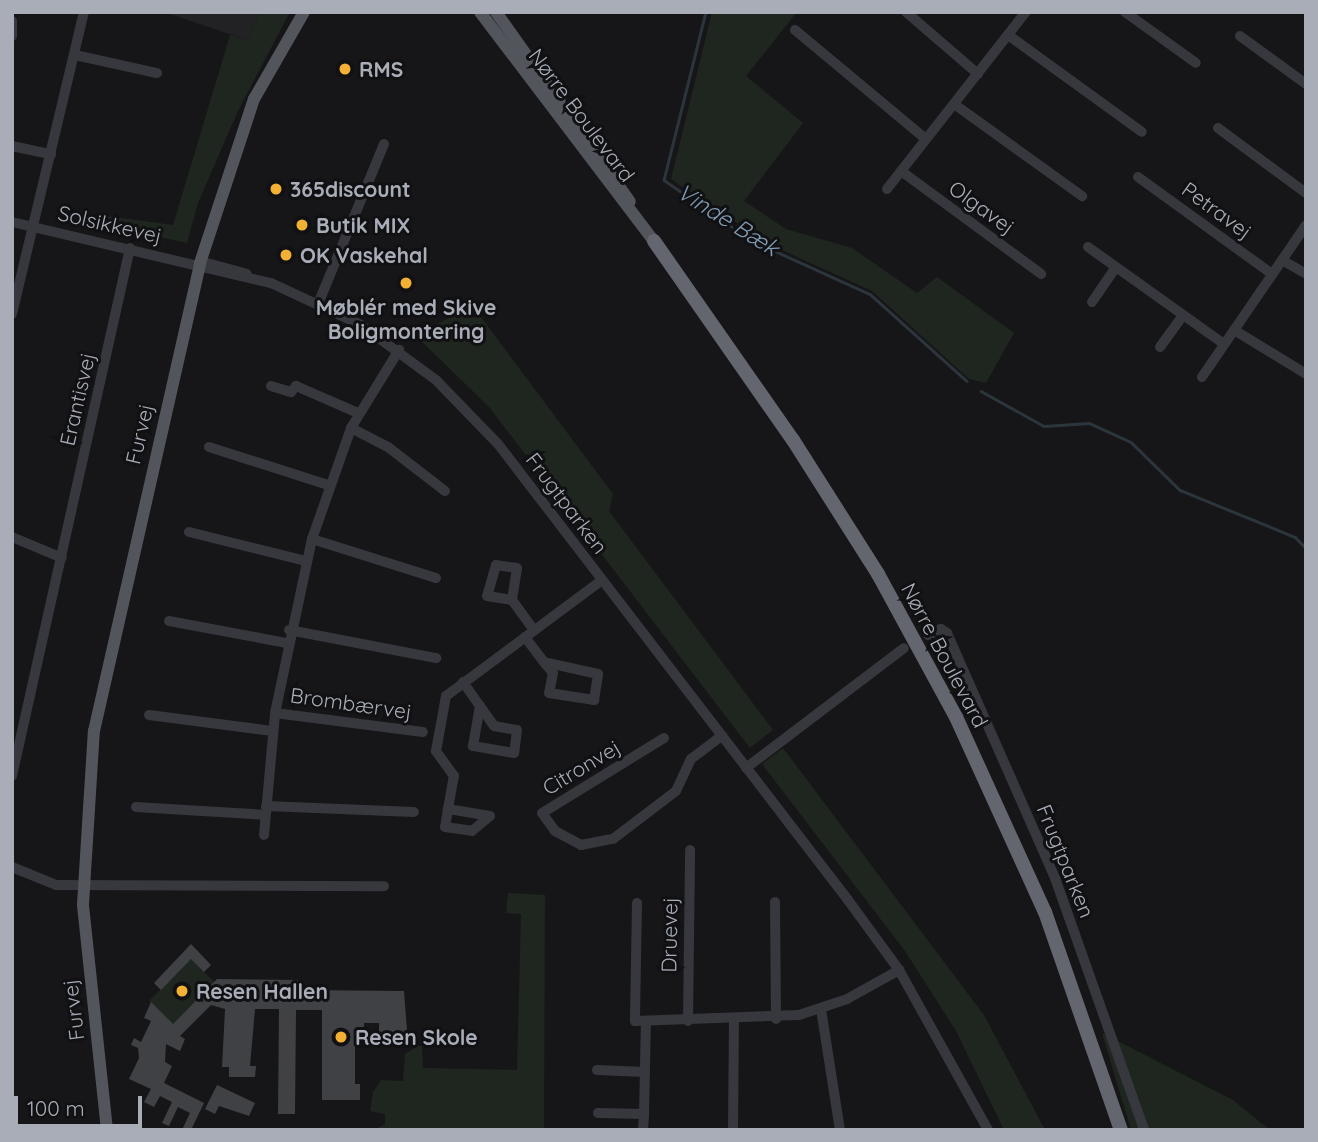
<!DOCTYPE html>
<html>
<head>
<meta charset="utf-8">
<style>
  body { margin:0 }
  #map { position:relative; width:1318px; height:1142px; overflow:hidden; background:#161618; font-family:Quicksand,sans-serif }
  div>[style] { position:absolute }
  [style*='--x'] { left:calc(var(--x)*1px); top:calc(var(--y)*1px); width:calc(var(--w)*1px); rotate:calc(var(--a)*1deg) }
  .built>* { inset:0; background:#222225 }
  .green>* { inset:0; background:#1e261f; transform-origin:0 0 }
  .stream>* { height:2.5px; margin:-1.25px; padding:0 1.25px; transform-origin:1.25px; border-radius:1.25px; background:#2c353c }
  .building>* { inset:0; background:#404145 }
  .minor>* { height:10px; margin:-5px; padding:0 5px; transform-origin:5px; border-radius:5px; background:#37383d }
  .major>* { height:12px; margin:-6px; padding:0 6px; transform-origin:6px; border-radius:6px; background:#53555c }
  .highway>* { height:14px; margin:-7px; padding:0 7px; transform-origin:7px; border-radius:7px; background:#63666e }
  .dots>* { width:19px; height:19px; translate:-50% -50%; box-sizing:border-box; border:4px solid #111113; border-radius:50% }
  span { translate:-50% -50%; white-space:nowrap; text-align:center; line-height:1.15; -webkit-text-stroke:6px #111113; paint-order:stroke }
  .poi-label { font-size:21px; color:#a8adb8; font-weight:700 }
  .left { translate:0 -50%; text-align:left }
  .street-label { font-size:21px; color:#a8adb8 }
  .water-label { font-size:23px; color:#7f9bb3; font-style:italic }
  .frame { position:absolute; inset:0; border:14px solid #a8adb8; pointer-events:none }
  .scale { position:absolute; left:14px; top:1096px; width:128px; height:32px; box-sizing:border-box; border:4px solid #a8adb8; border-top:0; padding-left:9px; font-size:21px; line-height:24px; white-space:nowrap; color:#a8adb8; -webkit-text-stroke:5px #111113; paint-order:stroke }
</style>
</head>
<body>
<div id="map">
  <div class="built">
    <div style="clip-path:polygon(164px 12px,260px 12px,247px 40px)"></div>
  </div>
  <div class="green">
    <div style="clip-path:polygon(260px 12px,290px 12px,237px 113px,198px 203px,187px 243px,98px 223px,99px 215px,173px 225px,230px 35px,247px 40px)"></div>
    <div style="clip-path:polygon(712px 12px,797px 12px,746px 76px,803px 123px,744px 201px,786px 229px,852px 248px,917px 293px,937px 277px,1014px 333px,986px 383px,969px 379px,872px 291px,753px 237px,671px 179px)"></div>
    <div style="clip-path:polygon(472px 305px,613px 494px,609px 511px,773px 730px,750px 748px,489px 407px,416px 336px)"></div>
    <div style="clip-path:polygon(783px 748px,984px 1015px,1045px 1130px,1004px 1130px,956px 1031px,905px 951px,762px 764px)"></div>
    <div style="clip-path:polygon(508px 893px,545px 895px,544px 1130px,374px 1130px,385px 1124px,385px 1114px,370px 1111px,373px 1092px,381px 1080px,403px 1081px,405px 1054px,418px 1046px,422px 1046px,423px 1068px,517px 1070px,521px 914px,506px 913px)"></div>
    <div style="left:191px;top:959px;width:33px;height:59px;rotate:45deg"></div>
    <div style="clip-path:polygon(1102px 1033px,1233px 1100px,1270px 1130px,1131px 1130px)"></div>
  </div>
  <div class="stream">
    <div style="--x:706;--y:12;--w:173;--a:104"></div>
    <div style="--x:664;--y:180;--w:108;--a:34.4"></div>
    <div style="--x:753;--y:241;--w:128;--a:24.4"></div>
    <div style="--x:870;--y:294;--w:130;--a:41.9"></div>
    <div style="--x:981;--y:391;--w:72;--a:29.1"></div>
    <div style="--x:1044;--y:426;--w:45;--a:-3.8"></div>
    <div style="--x:1089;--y:423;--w:46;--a:24.3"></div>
    <div style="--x:1131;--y:442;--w:69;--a:44.4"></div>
    <div style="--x:1180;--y:490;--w:124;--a:22.2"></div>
    <div style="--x:1295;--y:537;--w:16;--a:45"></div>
  </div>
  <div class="building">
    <div style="clip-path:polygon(191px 944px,211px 965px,204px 972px,191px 959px,161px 990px,154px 983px)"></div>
    <div style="clip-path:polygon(217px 979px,298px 980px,298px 990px,404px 991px,408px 1044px,379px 1044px,379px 1023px,364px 1023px,364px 1035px,355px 1040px,355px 1084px,360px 1084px,360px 1100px,322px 1100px,322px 1010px,296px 1010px,295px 1114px,278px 1114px,279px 1009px,255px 1009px,250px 1066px,256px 1066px,255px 1077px,229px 1077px,229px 1067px,222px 1067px,225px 1009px,211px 1005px,180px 1036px,185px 1039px,180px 1051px,166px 1044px,165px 1062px,172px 1066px,164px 1083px,204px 1103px,191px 1130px,182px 1130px,190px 1113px,178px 1107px,169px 1126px,162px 1123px,172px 1102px,160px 1096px,154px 1107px,144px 1102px,151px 1089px,129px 1079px,139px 1058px,138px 1048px,131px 1045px,134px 1038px,141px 1042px,151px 1021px,144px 1018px,151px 1002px,173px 1024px)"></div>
    <div style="clip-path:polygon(217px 1085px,255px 1103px,249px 1116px,219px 1106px,215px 1114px,205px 1109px)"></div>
  </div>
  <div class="minor">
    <div style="--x:906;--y:12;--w:95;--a:40.7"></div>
    <div style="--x:1125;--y:12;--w:87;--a:35.7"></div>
    <div style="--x:12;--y:21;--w:15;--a:90"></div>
    <div style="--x:795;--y:30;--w:170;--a:39.8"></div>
    <div style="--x:1008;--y:35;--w:165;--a:35.9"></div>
    <div style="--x:1240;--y:36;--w:82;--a:36"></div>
    <div style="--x:75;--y:55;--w:84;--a:12.4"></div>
    <div style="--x:954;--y:104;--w:158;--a:35.7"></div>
    <div style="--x:1218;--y:128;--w:109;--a:36.5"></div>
    <div style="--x:12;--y:146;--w:40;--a:12"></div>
    <div style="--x:901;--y:171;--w:174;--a:36.3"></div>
    <div style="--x:1138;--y:177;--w:165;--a:35.9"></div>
    <div style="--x:887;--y:189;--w:225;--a:-51.9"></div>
    <div style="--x:12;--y:222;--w:266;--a:13.3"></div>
    <div style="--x:271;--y:283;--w:99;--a:25"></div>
    <div style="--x:361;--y:325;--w:93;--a:36.3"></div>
    <div style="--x:436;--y:380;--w:89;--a:45.9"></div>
    <div style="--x:498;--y:444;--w:575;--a:52.49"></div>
    <div style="--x:848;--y:900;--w:87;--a:53.9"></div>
    <div style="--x:899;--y:970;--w:183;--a:60.9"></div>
    <div style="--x:1088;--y:247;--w:167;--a:35.5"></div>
    <div style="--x:1282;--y:260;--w:28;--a:30"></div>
    <div style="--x:207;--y:263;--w:41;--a:15.4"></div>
    <div style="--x:1092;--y:302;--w:42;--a:-55.6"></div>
    <div style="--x:318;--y:304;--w:173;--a:-67.6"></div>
    <div style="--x:12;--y:314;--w:310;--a:-76.6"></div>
    <div style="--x:1234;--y:330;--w:84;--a:31.4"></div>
    <div style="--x:1160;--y:347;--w:39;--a:-54"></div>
    <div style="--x:1202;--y:377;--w:184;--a:-55.6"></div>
    <div style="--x:271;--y:386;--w:21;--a:17"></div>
    <div style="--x:291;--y:392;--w:8;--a:-50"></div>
    <div style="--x:296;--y:386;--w:68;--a:23.5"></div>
    <div style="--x:351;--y:428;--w:42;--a:27.2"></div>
    <div style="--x:388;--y:447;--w:72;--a:37.7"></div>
    <div style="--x:209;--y:447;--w:125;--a:17.7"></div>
    <div style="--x:189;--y:532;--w:121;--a:13.9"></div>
    <div style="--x:12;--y:537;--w:54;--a:22.8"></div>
    <div style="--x:312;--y:539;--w:130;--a:17.5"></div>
    <div style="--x:512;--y:600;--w:32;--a:-81"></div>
    <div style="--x:517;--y:568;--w:21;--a:-172"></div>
    <div style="--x:496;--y:565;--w:32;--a:106"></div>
    <div style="--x:487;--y:596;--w:25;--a:9"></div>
    <div style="--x:512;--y:600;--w:37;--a:54"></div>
    <div style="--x:169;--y:621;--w:120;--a:10.6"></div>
    <div style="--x:289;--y:630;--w:150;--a:10.8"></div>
    <div style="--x:928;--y:635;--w:14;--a:-25"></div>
    <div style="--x:941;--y:629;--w:7;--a:34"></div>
    <div style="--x:947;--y:633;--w:268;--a:66.2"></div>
    <div style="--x:1055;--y:878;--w:267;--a:70.5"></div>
    <div style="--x:525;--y:637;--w:31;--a:53"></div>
    <div style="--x:544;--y:662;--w:14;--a:51"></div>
    <div style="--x:553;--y:673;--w:20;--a:101"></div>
    <div style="--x:549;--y:693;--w:46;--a:8.8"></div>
    <div style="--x:594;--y:700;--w:26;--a:-81"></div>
    <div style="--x:598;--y:674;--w:55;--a:-167.5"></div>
    <div style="--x:463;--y:682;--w:29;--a:55"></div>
    <div style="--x:480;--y:706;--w:24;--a:55"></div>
    <div style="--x:494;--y:726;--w:23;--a:10"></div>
    <div style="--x:517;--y:730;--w:23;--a:97"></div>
    <div style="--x:514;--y:753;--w:42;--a:-170.3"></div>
    <div style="--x:473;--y:746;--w:41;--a:-80.1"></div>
    <div style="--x:275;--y:713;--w:149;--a:7.3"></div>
    <div style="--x:149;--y:715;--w:125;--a:7.4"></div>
    <div style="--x:664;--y:738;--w:143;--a:148.4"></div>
    <div style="--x:542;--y:813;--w:22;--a:54"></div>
    <div style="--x:555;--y:831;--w:30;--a:28"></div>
    <div style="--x:581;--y:845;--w:33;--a:-11"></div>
    <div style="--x:613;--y:839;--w:79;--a:-37.3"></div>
    <div style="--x:676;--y:791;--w:35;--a:-65"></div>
    <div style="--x:691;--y:759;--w:39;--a:-37"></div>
    <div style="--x:746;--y:768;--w:198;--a:-37.2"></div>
    <div style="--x:12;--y:776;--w:541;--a:-77.4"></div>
    <div style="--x:266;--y:806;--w:148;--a:2.3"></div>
    <div style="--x:136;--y:807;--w:129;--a:3.5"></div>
    <div style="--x:448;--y:809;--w:18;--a:99"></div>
    <div style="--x:445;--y:827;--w:27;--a:8"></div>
    <div style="--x:472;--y:831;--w:23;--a:-40"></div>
    <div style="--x:490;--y:816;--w:43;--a:-170.5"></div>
    <div style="--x:448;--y:809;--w:34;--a:-80"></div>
    <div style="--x:454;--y:776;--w:31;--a:-126"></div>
    <div style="--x:436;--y:751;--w:56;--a:-79.7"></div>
    <div style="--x:446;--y:696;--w:194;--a:-36.6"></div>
    <div style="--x:264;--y:835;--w:122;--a:-84.8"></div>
    <div style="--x:275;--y:713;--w:178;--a:-78"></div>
    <div style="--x:312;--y:539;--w:118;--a:-70.6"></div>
    <div style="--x:351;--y:428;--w:92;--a:-58.4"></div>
    <div style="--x:12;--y:867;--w:48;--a:22.2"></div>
    <div style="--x:56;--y:885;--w:328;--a:0.2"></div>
    <div style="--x:775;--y:902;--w:117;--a:89.5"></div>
    <div style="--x:637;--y:903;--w:118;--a:91"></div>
    <div style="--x:635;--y:1021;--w:164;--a:-2.1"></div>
    <div style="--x:799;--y:1015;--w:51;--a:-18.4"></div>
    <div style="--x:847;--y:999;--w:60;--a:-29.1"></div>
    <div style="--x:821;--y:1009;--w:122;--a:81.1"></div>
    <div style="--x:688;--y:1021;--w:171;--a:-89.3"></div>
    <div style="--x:597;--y:1070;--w:48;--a:2.4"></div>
    <div style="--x:598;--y:1113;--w:46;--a:1.2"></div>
    <div style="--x:644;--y:1114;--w:93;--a:-88.8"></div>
    <div style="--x:643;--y:1130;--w:16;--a:-86"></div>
    <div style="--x:733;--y:1130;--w:109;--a:-89.5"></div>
  </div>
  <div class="major">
    <div style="--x:480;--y:12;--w:288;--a:52.8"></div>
    <div style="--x:496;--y:12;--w:232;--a:54.8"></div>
    <div style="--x:107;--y:1130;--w:227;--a:-96.1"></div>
    <div style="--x:83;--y:904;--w:173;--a:-86.4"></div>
    <div style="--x:94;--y:731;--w:480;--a:-77.2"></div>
    <div style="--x:200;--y:263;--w:173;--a:-71.8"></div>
    <div style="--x:254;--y:99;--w:100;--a:-60.1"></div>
  </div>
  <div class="highway">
    <div style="--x:654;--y:241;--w:243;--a:55.1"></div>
    <div style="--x:793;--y:440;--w:159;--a:57.6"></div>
    <div style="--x:878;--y:574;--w:163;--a:61.4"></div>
    <div style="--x:956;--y:717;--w:214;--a:65.5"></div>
    <div style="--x:1045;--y:912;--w:231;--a:70.8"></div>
  </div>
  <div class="dots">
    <div style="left:345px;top:69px;background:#f2b134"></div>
    <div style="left:276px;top:189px;background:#f2b134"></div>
    <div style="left:302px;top:225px;background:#f2b134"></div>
    <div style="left:286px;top:255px;background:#f2b134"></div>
    <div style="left:406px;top:283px;background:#f2b134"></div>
    <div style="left:182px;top:991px;background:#f2b134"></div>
    <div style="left:341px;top:1037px;background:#f2b134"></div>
  </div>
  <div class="poi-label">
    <span class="left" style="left:359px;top:69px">RMS</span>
    <span class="left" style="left:290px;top:189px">365discount</span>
    <span class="left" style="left:316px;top:225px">Butik MIX</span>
    <span class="left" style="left:300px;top:255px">OK Vaskehal</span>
    <span style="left:406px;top:319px">Møblér med Skive<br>Boligmontering</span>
    <span class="left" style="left:196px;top:991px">Resen Hallen</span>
    <span class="left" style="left:355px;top:1037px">Resen Skole</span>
  </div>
  <div class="street-label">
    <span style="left:582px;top:115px;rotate:53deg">Nørre Boulevard</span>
    <span style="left:982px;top:207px;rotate:36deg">Olgavej</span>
    <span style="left:1217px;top:210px;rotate:36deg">Petravej</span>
    <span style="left:110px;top:224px;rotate:13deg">Solsikkevej</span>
    <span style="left:77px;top:399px;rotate:-77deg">Erantisvej</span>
    <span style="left:139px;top:434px;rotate:-77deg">Furvej</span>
    <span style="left:567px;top:503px;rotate:53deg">Frugtparken</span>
    <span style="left:945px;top:655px;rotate:62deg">Nørre Boulevard</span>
    <span style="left:351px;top:703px;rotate:8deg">Brombærvej</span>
    <span style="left:581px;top:767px;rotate:-31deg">Citronvej</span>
    <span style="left:1066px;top:861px;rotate:68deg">Frugtparken</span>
    <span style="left:669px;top:935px;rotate:-89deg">Druevej</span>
    <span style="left:73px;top:1010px;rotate:-97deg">Furvej</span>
  </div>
  <div class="water-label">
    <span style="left:728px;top:220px;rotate:32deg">Vinde Bæk</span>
  </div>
  <div class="frame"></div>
  <div class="scale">100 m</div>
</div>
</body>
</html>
